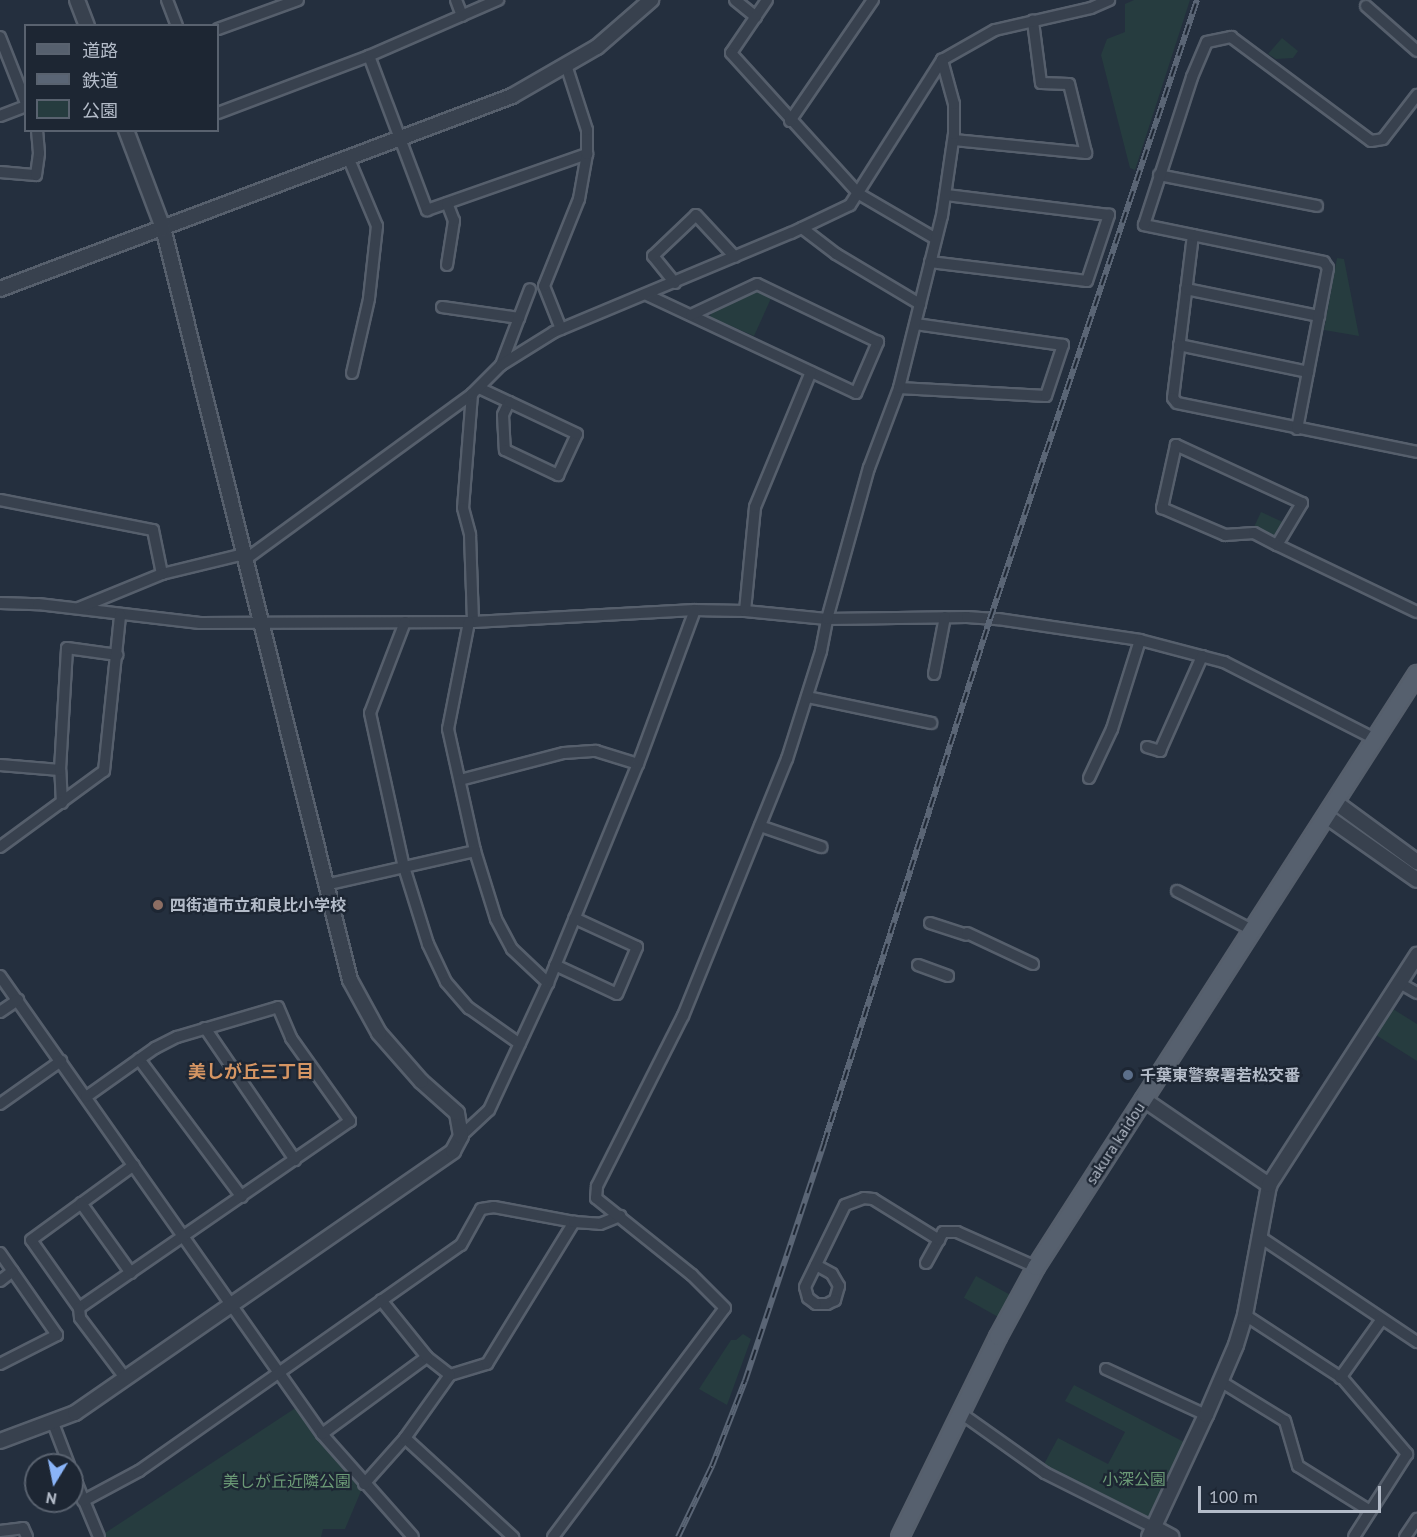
<!DOCTYPE html>
<html>
<head>
<meta charset="utf-8">
<style>
  body { margin:0 }
  #map { position:relative; width:1417px; height:1537px; overflow:hidden; background:#242f3e; font-family:"PT Sans","Noto Sans JP",sans-serif }
  div>[style] { position:absolute }
  [style*='--x'] { left:calc(var(--x)*1px); top:calc(var(--y)*1px); width:calc(var(--w)*1px); rotate:calc(var(--a)*1deg) }
  .green>* { inset:0; background:#263c3f; transform-origin:0 0 }
  .roads { filter:drop-shadow(2px 0 #565f6c) drop-shadow(-2px 0 #565f6c) drop-shadow(0 2px #565f6c) drop-shadow(0 -2px #565f6c) }
  .minor>* { height:10px; margin:-5px; padding:0 5px; transform-origin:5px; border-radius:5px; background:#38414e }
  .tertiary>* { height:14px; margin:-7px; padding:0 7px; transform-origin:7px; border-radius:7px; background:#38414e }
  .primary>* { height:16px; margin:-8px; padding:0 8px; transform-origin:8px; border-radius:8px; background:#56606e }
  .rail>* { height:6px; margin-top:-3px; transform-origin:0; background:repeating-linear-gradient(90deg,#1d2633 0 11px,#5a6575 0 22px); box-sizing:border-box; border-block:2px solid #5a6575 }
  .dots>* { width:16px; height:16px; translate:-50% -50%; box-sizing:border-box; border:3px solid #1d2633; border-radius:50% }
  span { translate:-50% -50%; white-space:nowrap; text-align:center; line-height:1.15; -webkit-text-stroke:4.5px #1d2633; paint-order:stroke }
  .poi-label { font-size:16px; color:#b4bcc9; font-weight:700 }
  .left { translate:0 -50%; text-align:left }
  .street-label { font-size:16px; color:#b4bcc9 }
  .park-label { font-size:16px; color:#6b9a76 }
  .neighbourhood-label { font-size:18px; color:#d59563; font-weight:700 }
  .legend { position:absolute; left:24px; top:24px; width:195px; height:108px; box-sizing:border-box; background:#1d2633; border:2px solid #59626f; margin:0; padding:8px 10px; list-style:none; font-size:18px; color:#b4bcc9 }
  .legend li { display:flex; align-items:center; gap:12px; height:30px }
  .legend b { width:30px; border:2px solid #59626f }
  .north { position:absolute; left:24px; top:1453px; width:60px; height:60px; box-sizing:border-box; background:#1d2633; border:2px solid #59626f; border-radius:50%; rotate:190deg; font-size:16px; font-weight:700; line-height:24px; text-align:center; color:#b4bcc9 }
  .north::after { content:''; display:block; margin:auto; width:21px; height:27px; background:#8ab4f8; clip-path:polygon(50% 0,100% 100%,50% 72%,0 100%) }
  .scale { position:absolute; left:1198px; top:1486px; width:183px; height:27px; box-sizing:border-box; border:3px solid #b4bcc9; border-top:0; padding-left:8px; font-size:18px; line-height:21px; white-space:nowrap; color:#b4bcc9; -webkit-text-stroke:4px #1d2633; paint-order:stroke }
</style>
</head>
<body>
<div id="map">
  <div class="green">
    <div style="clip-path:polygon(1134px 0,1190px 0,1135px 170px,1130px 168px,1101px 55px,1107px 39px,1125px 32px,1125px 4px)"></div>
    <div style="clip-path:polygon(1282px 38px,1298px 51px,1293px 58px,1276px 59px,1268px 54px)"></div>
    <div style="clip-path:polygon(1337px 258px,1344px 259px,1359px 336px,1324px 330px)"></div>
    <div style="clip-path:polygon(755px 289px,773px 294px,754px 336px,710px 317px,713px 307px)"></div>
    <div style="clip-path:polygon(1261px 512px,1285px 523px,1279px 535px,1272px 538px,1253px 529px)"></div>
    <div style="clip-path:polygon(1393px 1009px,1417px 1024px,1417px 1061px,1376px 1035px)"></div>
    <div style="left:976px;top:1276px;width:45px;height:25px;rotate:29deg"></div>
    <div style="clip-path:polygon(743px 1334px,751px 1339px,727px 1405px,699px 1389px,731px 1340px,736px 1340px)"></div>
    <div style="clip-path:polygon(1074px 1385px,1184px 1442px,1148px 1521px,1043px 1466px,1058px 1438px,1108px 1464px,1125px 1432px,1065px 1401px)"></div>
    <div style="clip-path:polygon(300px 1405px,364px 1484px,345px 1529px,323px 1529px,321px 1537px,99px 1537px)"></div>
  </div>
  <div class="roads">
    <div class="minor">
      <div style="--x:167;--y:0;--w:28;--a:69"></div>
      <div style="--x:456;--y:0;--w:17;--a:69"></div>
      <div style="--x:735;--y:0;--w:27;--a:39"></div>
      <div style="--x:767;--y:0;--w:64;--a:124.2"></div>
      <div style="--x:731;--y:53;--w:190;--a:47.8"></div>
      <div style="--x:859;--y:194;--w:89;--a:30.3"></div>
      <div style="--x:1366;--y:6;--w:68;--a:41.4"></div>
      <div style="--x:218;--y:29;--w:85;--a:-19.9"></div>
      <div style="--x:0;--y:37;--w:71;--a:68.5"></div>
      <div style="--x:369;--y:56;--w:165;--a:69.4"></div>
      <div style="--x:427;--y:210;--w:170;--a:-19.3"></div>
      <div style="--x:218;--y:113;--w:161;--a:-20.7"></div>
      <div style="--x:369;--y:56;--w:141;--a:-23.5"></div>
      <div style="--x:0;--y:116;--w:28;--a:-21"></div>
      <div style="--x:790;--y:121;--w:147;--a:-55.6"></div>
      <div style="--x:954;--y:140;--w:133;--a:5.6"></div>
      <div style="--x:1086;--y:153;--w:71;--a:-103.8"></div>
      <div style="--x:1069;--y:84;--w:28;--a:-178"></div>
      <div style="--x:1041;--y:83;--w:63;--a:-97.4"></div>
      <div style="--x:348;--y:157;--w:75;--a:67.2"></div>
      <div style="--x:377;--y:226;--w:73;--a:96.3"></div>
      <div style="--x:369;--y:299;--w:76;--a:102.9"></div>
      <div style="--x:0;--y:172;--w:36;--a:5"></div>
      <div style="--x:36;--y:175;--w:22;--a:-82"></div>
      <div style="--x:39;--y:153;--w:23;--a:-95"></div>
      <div style="--x:1159;--y:175;--w:161;--a:11.1"></div>
      <div style="--x:802;--y:228;--w:43;--a:37.4"></div>
      <div style="--x:836;--y:254;--w:98;--a:30.8"></div>
      <div style="--x:1193;--y:235;--w:164;--a:97"></div>
      <div style="--x:1173;--y:398;--w:6;--a:51"></div>
      <div style="--x:1177;--y:403;--w:245;--a:11.5"></div>
      <div style="--x:930;--y:262;--w:158;--a:6.9"></div>
      <div style="--x:1087;--y:281;--w:70;--a:-71.6"></div>
      <div style="--x:1109;--y:215;--w:164;--a:-173"></div>
      <div style="--x:447;--y:265;--w:45;--a:-81"></div>
      <div style="--x:454;--y:221;--w:19;--a:-111"></div>
      <div style="--x:675;--y:283;--w:35;--a:-129"></div>
      <div style="--x:653;--y:256;--w:59;--a:-43.6"></div>
      <div style="--x:696;--y:215;--w:57;--a:47.1"></div>
      <div style="--x:1186;--y:289;--w:136;--a:11.5"></div>
      <div style="--x:647;--y:295;--w:231;--a:25.1"></div>
      <div style="--x:856;--y:393;--w:56;--a:-66.7"></div>
      <div style="--x:878;--y:342;--w:134;--a:-154.4"></div>
      <div style="--x:757;--y:284;--w:73;--a:154.8"></div>
      <div style="--x:442;--y:307;--w:78;--a:8.1"></div>
      <div style="--x:561;--y:329;--w:46;--a:-111.6"></div>
      <div style="--x:544;--y:286;--w:94;--a:-68.1"></div>
      <div style="--x:579;--y:199;--w:46;--a:-79.9"></div>
      <div style="--x:587;--y:154;--w:24;--a:-90"></div>
      <div style="--x:587;--y:130;--w:68;--a:-107.9"></div>
      <div style="--x:1179;--y:345;--w:132;--a:11.8"></div>
      <div style="--x:501;--y:365;--w:81;--a:-69.1"></div>
      <div style="--x:479;--y:388;--w:33;--a:25"></div>
      <div style="--x:509;--y:402;--w:14;--a:115"></div>
      <div style="--x:503;--y:415;--w:35;--a:87"></div>
      <div style="--x:505;--y:450;--w:59;--a:25.3"></div>
      <div style="--x:558;--y:475;--w:45;--a:-65.1"></div>
      <div style="--x:577;--y:434;--w:75;--a:-154.8"></div>
      <div style="--x:899;--y:388;--w:147;--a:3.1"></div>
      <div style="--x:1046;--y:396;--w:54;--a:-71.6"></div>
      <div style="--x:1063;--y:345;--w:149;--a:-171.9"></div>
      <div style="--x:472;--y:394;--w:114;--a:94.5"></div>
      <div style="--x:463;--y:508;--w:28;--a:75"></div>
      <div style="--x:470;--y:535;--w:87;--a:88"></div>
      <div style="--x:1297;--y:429;--w:164;--a:-79.1"></div>
      <div style="--x:1328;--y:268;--w:7;--a:-124"></div>
      <div style="--x:1324;--y:262;--w:184;--a:-168.4"></div>
      <div style="--x:1144;--y:225;--w:156;--a:-72"></div>
      <div style="--x:1192;--y:77;--w:38;--a:-67"></div>
      <div style="--x:1207;--y:42;--w:25;--a:-12"></div>
      <div style="--x:1231;--y:37;--w:174;--a:36.6"></div>
      <div style="--x:1371;--y:141;--w:12;--a:-9"></div>
      <div style="--x:1383;--y:139;--w:56;--a:-52.3"></div>
      <div style="--x:0;--y:500;--w:156;--a:11.1"></div>
      <div style="--x:153;--y:530;--w:45;--a:78.4"></div>
      <div style="--x:162;--y:574;--w:84;--a:-13.7"></div>
      <div style="--x:1277;--y:545;--w:49;--a:-59.2"></div>
      <div style="--x:1302;--y:503;--w:139;--a:-155.3"></div>
      <div style="--x:1176;--y:445;--w:65;--a:102.5"></div>
      <div style="--x:1162;--y:508;--w:69;--a:23.2"></div>
      <div style="--x:1225;--y:535;--w:29;--a:-4"></div>
      <div style="--x:1254;--y:533;--w:26;--a:28"></div>
      <div style="--x:1277;--y:545;--w:155;--a:25.6"></div>
      <div style="--x:246;--y:559;--w:280;--a:-36.1"></div>
      <div style="--x:472;--y:394;--w:41;--a:-45"></div>
      <div style="--x:501;--y:365;--w:62;--a:-31.9"></div>
      <div style="--x:554;--y:332;--w:257;--a:-22.7"></div>
      <div style="--x:791;--y:233;--w:65;--a:-25.4"></div>
      <div style="--x:850;--y:205;--w:172;--a:-57.6"></div>
      <div style="--x:942;--y:60;--w:61;--a:-29.5"></div>
      <div style="--x:995;--y:30;--w:98;--a:-12.9"></div>
      <div style="--x:1091;--y:8;--w:20;--a:-24"></div>
      <div style="--x:0;--y:603;--w:38;--a:2"></div>
      <div style="--x:38;--y:604;--w:163;--a:6.7"></div>
      <div style="--x:200;--y:623;--w:273;--a:-0.2"></div>
      <div style="--x:473;--y:622;--w:222;--a:-3.1"></div>
      <div style="--x:695;--y:610;--w:50;--a:1.1"></div>
      <div style="--x:745;--y:611;--w:82;--a:5.6"></div>
      <div style="--x:827;--y:619;--w:140;--a:-0.8"></div>
      <div style="--x:967;--y:617;--w:31;--a:4"></div>
      <div style="--x:998;--y:619;--w:144;--a:8.4"></div>
      <div style="--x:1140;--y:640;--w:87;--a:14.7"></div>
      <div style="--x:1224;--y:662;--w:169;--a:27"></div>
      <div style="--x:79;--y:608;--w:90;--a:-22.3"></div>
      <div style="--x:745;--y:611;--w:104;--a:-84.5"></div>
      <div style="--x:755;--y:507;--w:146;--a:-67.5"></div>
      <div style="--x:405;--y:622;--w:97;--a:111"></div>
      <div style="--x:370;--y:713;--w:158;--a:77.6"></div>
      <div style="--x:404;--y:867;--w:81;--a:72.7"></div>
      <div style="--x:428;--y:944;--w:42;--a:64.7"></div>
      <div style="--x:446;--y:982;--w:35;--a:49"></div>
      <div style="--x:469;--y:1008;--w:62;--a:35.2"></div>
      <div style="--x:469;--y:622;--w:109;--a:101.1"></div>
      <div style="--x:448;--y:729;--w:125;--a:77.5"></div>
      <div style="--x:475;--y:851;--w:71;--a:72.8"></div>
      <div style="--x:496;--y:919;--w:34;--a:62"></div>
      <div style="--x:512;--y:949;--w:50;--a:43.4"></div>
      <div style="--x:934;--y:674;--w:58;--a:-79.1"></div>
      <div style="--x:807;--y:697;--w:127;--a:11.8"></div>
      <div style="--x:1147;--y:747;--w:14;--a:17"></div>
      <div style="--x:1160;--y:751;--w:104;--a:-66.1"></div>
      <div style="--x:0;--y:765;--w:60;--a:4.8"></div>
      <div style="--x:1089;--y:778;--w:54;--a:-64.9"></div>
      <div style="--x:1112;--y:729;--w:93;--a:-72.5"></div>
      <div style="--x:460;--y:780;--w:107;--a:-14.6"></div>
      <div style="--x:564;--y:753;--w:32;--a:-4"></div>
      <div style="--x:596;--y:751;--w:44;--a:17.2"></div>
      <div style="--x:62;--y:803;--w:33;--a:-93"></div>
      <div style="--x:60;--y:770;--w:122;--a:-86.7"></div>
      <div style="--x:67;--y:648;--w:51;--a:7.8"></div>
      <div style="--x:760;--y:826;--w:65;--a:19"></div>
      <div style="--x:0;--y:847;--w:129;--a:-36.2"></div>
      <div style="--x:104;--y:771;--w:157;--a:-84.1"></div>
      <div style="--x:325;--y:885;--w:154;--a:-12.8"></div>
      <div style="--x:1177;--y:891;--w:85;--a:27.5"></div>
      <div style="--x:930;--y:923;--w:38;--a:18"></div>
      <div style="--x:967;--y:933;--w:73;--a:25.2"></div>
      <div style="--x:555;--y:965;--w:68;--a:25.1"></div>
      <div style="--x:617;--y:994;--w:51;--a:-66.9"></div>
      <div style="--x:637;--y:947;--w:69;--a:-155.3"></div>
      <div style="--x:918;--y:965;--w:32;--a:20"></div>
      <div style="--x:0;--y:976;--w:560;--a:54.89"></div>
      <div style="--x:322;--y:1434;--w:137;--a:48.5"></div>
      <div style="--x:1398;--y:982;--w:22;--a:30"></div>
      <div style="--x:0;--y:1012;--w:22;--a:-34"></div>
      <div style="--x:205;--y:1028;--w:160;--a:55.7"></div>
      <div style="--x:139;--y:1059;--w:172;--a:53.3"></div>
      <div style="--x:86;--y:1097;--w:85;--a:-35.4"></div>
      <div style="--x:155;--y:1048;--w:25;--a:-27"></div>
      <div style="--x:177;--y:1037;--w:105;--a:-16.5"></div>
      <div style="--x:278;--y:1007;--w:34;--a:67"></div>
      <div style="--x:291;--y:1038;--w:102;--a:54.6"></div>
      <div style="--x:350;--y:1121;--w:329;--a:145.4"></div>
      <div style="--x:79;--y:1308;--w:83;--a:-125.2"></div>
      <div style="--x:31;--y:1240;--w:127;--a:-36.1"></div>
      <div style="--x:0;--y:1104;--w:75;--a:-35.2"></div>
      <div style="--x:461;--y:1136;--w:38;--a:-43"></div>
      <div style="--x:489;--y:1110;--w:140;--a:-65.1"></div>
      <div style="--x:548;--y:983;--w:237;--a:-67.7"></div>
      <div style="--x:638;--y:764;--w:164;--a:-69.7"></div>
      <div style="--x:81;--y:1203;--w:86;--a:54.5"></div>
      <div style="--x:1260;--y:1237;--w:189;--a:33.8"></div>
      <div style="--x:0;--y:1253;--w:100;--a:55.2"></div>
      <div style="--x:57;--y:1335;--w:64;--a:153"></div>
      <div style="--x:926;--y:1263;--w:35;--a:-61"></div>
      <div style="--x:943;--y:1232;--w:14;--a:0"></div>
      <div style="--x:957;--y:1232;--w:86;--a:23.9"></div>
      <div style="--x:816;--y:1265;--w:18;--a:29"></div>
      <div style="--x:832;--y:1274;--w:14;--a:60"></div>
      <div style="--x:839;--y:1286;--w:15;--a:106"></div>
      <div style="--x:835;--y:1300;--w:9;--a:153"></div>
      <div style="--x:827;--y:1304;--w:11;--a:180"></div>
      <div style="--x:816;--y:1304;--w:10;--a:-143"></div>
      <div style="--x:808;--y:1298;--w:11;--a:-105"></div>
      <div style="--x:805;--y:1287;--w:91;--a:-64"></div>
      <div style="--x:845;--y:1205;--w:20;--a:-20"></div>
      <div style="--x:864;--y:1198;--w:9;--a:6"></div>
      <div style="--x:873;--y:1199;--w:78;--a:31.8"></div>
      <div style="--x:0;--y:1281;--w:16;--a:-38"></div>
      <div style="--x:79;--y:1308;--w:10;--a:84"></div>
      <div style="--x:80;--y:1318;--w:76;--a:53"></div>
      <div style="--x:1245;--y:1315;--w:117;--a:33.1"></div>
      <div style="--x:1343;--y:1379;--w:99;--a:49.5"></div>
      <div style="--x:1407;--y:1454;--w:98;--a:122.6"></div>
      <div style="--x:1106;--y:1369;--w:110;--a:24.7"></div>
      <div style="--x:450;--y:1375;--w:39;--a:-17"></div>
      <div style="--x:487;--y:1364;--w:167;--a:-58.5"></div>
      <div style="--x:1340;--y:1378;--w:72;--a:-54.6"></div>
      <div style="--x:1220;--y:1381;--w:76;--a:31.6"></div>
      <div style="--x:1285;--y:1421;--w:47;--a:73.9"></div>
      <div style="--x:1298;--y:1466;--w:85;--a:32"></div>
      <div style="--x:962;--y:1414;--w:102;--a:35.4"></div>
      <div style="--x:1045;--y:1473;--w:121;--a:26.6"></div>
      <div style="--x:53;--y:1423;--w:45;--a:69.1"></div>
      <div style="--x:322;--y:1434;--w:130;--a:-36.3"></div>
      <div style="--x:405;--y:1438;--w:147;--a:42.5"></div>
      <div style="--x:72;--y:1472;--w:70;--a:67.4"></div>
      <div style="--x:364;--y:1484;--w:62;--a:-48.3"></div>
      <div style="--x:405;--y:1438;--w:77;--a:-54.5"></div>
      <div style="--x:450;--y:1375;--w:29;--a:-142"></div>
      <div style="--x:427;--y:1357;--w:73;--a:-128.9"></div>
      <div style="--x:83;--y:1501;--w:64;--a:-28.2"></div>
      <div style="--x:139;--y:1471;--w:393;--a:-35.1"></div>
      <div style="--x:461;--y:1245;--w:41;--a:-60.9"></div>
      <div style="--x:481;--y:1209;--w:13;--a:-9"></div>
      <div style="--x:494;--y:1207;--w:81;--a:10.6"></div>
      <div style="--x:574;--y:1222;--w:26;--a:4"></div>
      <div style="--x:600;--y:1224;--w:22;--a:-22"></div>
      <div style="--x:0;--y:1531;--w:23;--a:-7"></div>
      <div style="--x:23;--y:1528;--w:10;--a:66"></div>
      <div style="--x:553;--y:1537;--w:286;--a:-53.1"></div>
      <div style="--x:725;--y:1308;--w:47;--a:-135"></div>
      <div style="--x:692;--y:1275;--w:123;--a:-141.3"></div>
      <div style="--x:596;--y:1198;--w:12;--a:-85"></div>
      <div style="--x:597;--y:1186;--w:191;--a:-63.2"></div>
      <div style="--x:683;--y:1016;--w:277;--a:-68"></div>
      <div style="--x:787;--y:759;--w:113;--a:-72.5"></div>
      <div style="--x:821;--y:651;--w:33;--a:-79"></div>
      <div style="--x:827;--y:619;--w:157;--a:-74.5"></div>
      <div style="--x:869;--y:468;--w:85;--a:-69.4"></div>
      <div style="--x:899;--y:388;--w:177;--a:-76"></div>
      <div style="--x:942;--y:216;--w:83;--a:-81.7"></div>
      <div style="--x:954;--y:134;--w:30;--a:-90"></div>
      <div style="--x:954;--y:104;--w:46;--a:-105.3"></div>
      <div style="--x:1405;--y:1537;--w:22;--a:-56"></div>
    </div>
    <div class="tertiary">
      <div style="--x:77;--y:0;--w:28;--a:69"></div>
      <div style="--x:0;--y:289;--w:547;--a:-20.65"></div>
      <div style="--x:512;--y:96;--w:98;--a:-30"></div>
      <div style="--x:597;--y:47;--w:72;--a:-41"></div>
      <div style="--x:1335;--y:802;--w:102;--a:36.2"></div>
      <div style="--x:1326;--y:816;--w:111;--a:35.1"></div>
      <div style="--x:1143;--y:1099;--w:153;--a:34.3"></div>
      <div style="--x:0;--y:1441;--w:80;--a:-20.5"></div>
      <div style="--x:75;--y:1413;--w:460;--a:-34.7"></div>
      <div style="--x:453;--y:1151;--w:17;--a:-62"></div>
      <div style="--x:461;--y:1136;--w:23;--a:-100"></div>
      <div style="--x:457;--y:1113;--w:48;--a:-138.4"></div>
      <div style="--x:421;--y:1081;--w:64;--a:-131.2"></div>
      <div style="--x:379;--y:1033;--w:60;--a:-118.7"></div>
      <div style="--x:350;--y:980;--w:775;--a:-103.96"></div>
      <div style="--x:163;--y:228;--w:105;--a:-110.7"></div>
      <div style="--x:1153;--y:1527;--w:21;--a:28"></div>
      <div style="--x:1149;--y:1537;--w:135;--a:-65"></div>
      <div style="--x:1206;--y:1415;--w:76;--a:-66.8"></div>
      <div style="--x:1236;--y:1345;--w:31;--a:-73"></div>
      <div style="--x:1245;--y:1315;--w:132;--a:-79.5"></div>
      <div style="--x:1269;--y:1185;--w:274;--a:-57.2"></div>
    </div>
    <div class="primary">
      <div style="--x:900;--y:1537;--w:223;--a:-63.9"></div>
      <div style="--x:998;--y:1337;--w:80;--a:-61.5"></div>
      <div style="--x:1036;--y:1267;--w:705;--a:-57.28"></div>
    </div>
  </div>
  <div class="rail">
    <div style="--x:678;--y:1537;--w:79;--a:-64.4"></div>
    <div style="--x:712;--y:1466;--w:91;--a:-68.8"></div>
    <div style="--x:745;--y:1381;--w:251;--a:-71.6"></div>
    <div style="--x:824;--y:1143;--w:550;--a:-72.42"></div>
    <div style="--x:990;--y:619;--w:653;--a:-71.51"></div>
  </div>
  <div class="dots">
    <div style="left:158px;top:905px;background:#8d6e63"></div>
    <div style="left:1128px;top:1075px;background:#5c6f8a"></div>
  </div>
  <div class="poi-label">
    <span class="left" style="left:170px;top:905px">四街道市立和良比小学校</span>
    <span class="left" style="left:1140px;top:1075px">千葉東警察署若松交番</span>
  </div>
  <div class="street-label">
    <span style="left:1115px;top:1143px;rotate:-57deg">sakura kaidou</span>
  </div>
  <div class="park-label">
    <span style="left:1134px;top:1479px">小深公園</span>
    <span style="left:287px;top:1481px">美しが丘近隣公園</span>
  </div>
  <div class="neighbourhood-label">
    <span style="left:251px;top:1072px">美しが丘三丁目</span>
  </div>
  <ul class="legend">
  <li><b style="height:8px;background:#56606e"></b>道路</li>
  <li><b style="height:8px;background:#5a6575"></b>鉄道</li>
  <li><b style="height:16px;background:#263c3f"></b>公園</li>
  </ul>
  <div class="north">N</div>
  <div class="scale">100 m</div>
</div>
</body>
</html>
